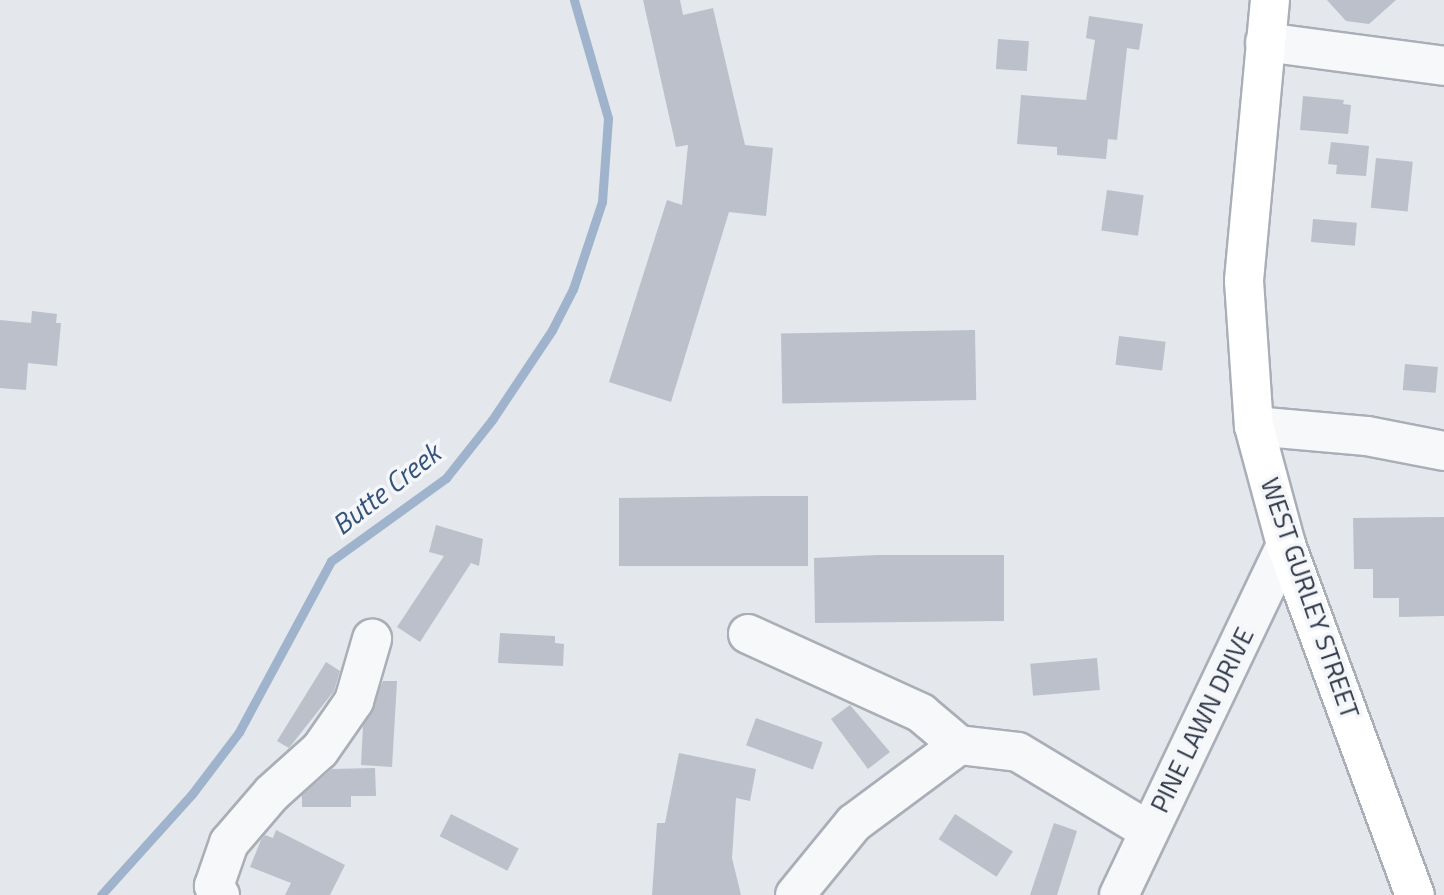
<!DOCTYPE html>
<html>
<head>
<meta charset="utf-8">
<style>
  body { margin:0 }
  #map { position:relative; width:1444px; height:895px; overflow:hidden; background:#e4e7ec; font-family:"Titillium Web",sans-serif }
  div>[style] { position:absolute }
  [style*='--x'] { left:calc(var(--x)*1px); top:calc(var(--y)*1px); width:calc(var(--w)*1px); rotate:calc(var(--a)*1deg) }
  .stream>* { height:9px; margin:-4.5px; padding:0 4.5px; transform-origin:4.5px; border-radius:4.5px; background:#9fb4cc }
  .building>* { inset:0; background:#bbc0ca; transform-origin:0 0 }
  .roads { filter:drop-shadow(2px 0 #a9aeb7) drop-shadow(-2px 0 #a9aeb7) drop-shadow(0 2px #a9aeb7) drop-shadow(0 -2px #a9aeb7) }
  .minor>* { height:38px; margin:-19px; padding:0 19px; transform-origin:19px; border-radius:19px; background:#f7f8fa }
  .major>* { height:38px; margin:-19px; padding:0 19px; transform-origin:19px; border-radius:19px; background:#fff }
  span { translate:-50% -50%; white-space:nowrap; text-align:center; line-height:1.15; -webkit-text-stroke:7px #f4f6f9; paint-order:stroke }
  .street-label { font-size:26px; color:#2b3445 }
  .water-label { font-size:28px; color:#34527a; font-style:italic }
</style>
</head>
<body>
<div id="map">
  <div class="stream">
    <div style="--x:101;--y:895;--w:136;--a:-48"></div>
    <div style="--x:192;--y:794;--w:78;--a:-52.8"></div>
    <div style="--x:239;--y:732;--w:194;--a:-61.7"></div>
    <div style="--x:331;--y:561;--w:142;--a:-35.8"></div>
    <div style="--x:446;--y:478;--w:74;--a:-51.6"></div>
    <div style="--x:492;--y:420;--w:108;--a:-56.3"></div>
    <div style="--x:552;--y:330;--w:46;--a:-62.9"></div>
    <div style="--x:573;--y:289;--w:92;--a:-71.6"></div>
    <div style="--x:602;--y:202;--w:84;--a:-85.9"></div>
    <div style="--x:608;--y:118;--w:123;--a:-106.1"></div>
  </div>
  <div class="building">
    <div style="clip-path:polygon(643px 0,680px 0,683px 15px,713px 8px,745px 145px,773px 148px,766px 216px,729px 212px,671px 402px,609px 382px,667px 200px,682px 205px,688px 145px,676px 147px)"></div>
    <div style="clip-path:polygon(1327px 0,1396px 0,1369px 24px,1346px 21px)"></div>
    <div style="clip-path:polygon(1089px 16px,1143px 24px,1139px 50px,1127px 48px,1117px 140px,1108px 139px,1106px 159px,1057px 155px,1057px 147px,1017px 144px,1021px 95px,1086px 100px,1095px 40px,1086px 38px)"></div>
    <div style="left:998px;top:39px;width:31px;height:30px;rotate:4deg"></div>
    <div style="clip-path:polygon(1303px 96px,1344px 100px,1343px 104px,1351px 105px,1348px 134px,1300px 130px)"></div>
    <div style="clip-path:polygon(1331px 142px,1369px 146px,1366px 176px,1336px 174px,1337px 165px,1328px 164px)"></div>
    <div style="left:1376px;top:158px;width:37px;height:50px;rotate:6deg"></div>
    <div style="left:1107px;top:190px;width:37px;height:41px;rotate:8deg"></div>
    <div style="left:1313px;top:219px;width:44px;height:23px;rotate:5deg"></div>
    <div style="clip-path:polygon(32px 311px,57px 314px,56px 323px,61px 323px,57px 366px,28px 363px,26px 390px,0 388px,0 320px,31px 323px)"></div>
    <div style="left:975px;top:330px;width:70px;height:194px;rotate:89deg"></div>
    <div style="left:1119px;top:336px;width:47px;height:29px;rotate:7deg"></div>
    <div style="left:1405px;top:364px;width:33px;height:26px;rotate:5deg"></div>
    <div style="clip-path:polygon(770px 496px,808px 496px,808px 566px,619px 566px,619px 498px)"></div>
    <div style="clip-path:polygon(1444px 517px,1444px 616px,1399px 617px,1399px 598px,1373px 598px,1373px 569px,1354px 569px,1353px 518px)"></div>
    <div style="clip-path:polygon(436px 525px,483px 539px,479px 566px,471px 563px,420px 642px,397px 627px,444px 556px,429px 552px)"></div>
    <div style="clip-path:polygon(877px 555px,1004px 555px,1004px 621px,815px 623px,814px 558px)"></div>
    <div style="clip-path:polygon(500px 633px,555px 636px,555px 643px,564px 644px,563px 666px,498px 663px)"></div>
    <div style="left:1097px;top:658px;width:32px;height:67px;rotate:85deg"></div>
    <div style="clip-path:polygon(326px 662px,340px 671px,334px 691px,289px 748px,277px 741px)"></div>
    <div style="clip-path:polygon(383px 681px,397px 681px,392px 767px,361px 765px,363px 726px)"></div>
    <div style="clip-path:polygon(850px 705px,890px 752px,868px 769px,831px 719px)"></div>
    <div style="left:756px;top:718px;width:71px;height:29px;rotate:20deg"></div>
    <div style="clip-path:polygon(679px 753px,756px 769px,750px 801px,736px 798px,732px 858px,741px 895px,652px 895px,657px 823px,665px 823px)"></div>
    <div style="clip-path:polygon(375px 768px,376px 796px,351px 796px,351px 807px,302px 807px,302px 795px,332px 769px)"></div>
    <div style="left:451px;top:814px;width:76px;height:25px;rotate:27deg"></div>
    <div style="left:955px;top:814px;width:69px;height:30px;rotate:33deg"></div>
    <div style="clip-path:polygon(1054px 823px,1077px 831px,1057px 895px,1030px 895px)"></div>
    <div style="clip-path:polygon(276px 830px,345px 865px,330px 895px,285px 895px,291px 883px,250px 867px,261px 840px,265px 835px,273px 838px)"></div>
  </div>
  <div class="roads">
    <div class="minor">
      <div style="--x:1265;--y:42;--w:181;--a:7.6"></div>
      <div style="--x:1254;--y:426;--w:113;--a:5.1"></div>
      <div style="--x:1367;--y:436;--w:78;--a:11"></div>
      <div style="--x:748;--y:634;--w:190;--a:24.5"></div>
      <div style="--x:921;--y:713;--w:50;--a:40.1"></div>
      <div style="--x:220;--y:895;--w:11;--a:-124"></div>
      <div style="--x:214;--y:886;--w:46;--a:-70.8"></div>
      <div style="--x:229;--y:843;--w:66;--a:-49.3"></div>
      <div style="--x:272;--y:793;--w:64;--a:-41.9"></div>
      <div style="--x:320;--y:750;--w:60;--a:-55.2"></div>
      <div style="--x:354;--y:701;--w:65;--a:-73.8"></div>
      <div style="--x:795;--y:895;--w:93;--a:-50.7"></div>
      <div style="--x:854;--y:823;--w:131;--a:-36.6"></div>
      <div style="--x:959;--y:745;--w:59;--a:6.8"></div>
      <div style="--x:1018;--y:752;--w:153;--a:31.1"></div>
      <div style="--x:1119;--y:895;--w:388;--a:-64.5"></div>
    </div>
    <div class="major">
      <div style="--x:1270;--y:0;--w:282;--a:95.3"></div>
      <div style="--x:1244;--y:281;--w:145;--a:86.1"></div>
      <div style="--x:1254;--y:426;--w:123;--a:74.9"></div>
      <div style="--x:1286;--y:545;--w:373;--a:69.8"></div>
    </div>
  </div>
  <div class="street-label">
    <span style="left:1310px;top:598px;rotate:71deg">WEST GURLEY STREET</span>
    <span style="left:1202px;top:720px;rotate:-64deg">PINE LAWN DRIVE</span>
  </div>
  <div class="water-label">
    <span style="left:386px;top:489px;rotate:-38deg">Butte Creek</span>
  </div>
</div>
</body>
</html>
